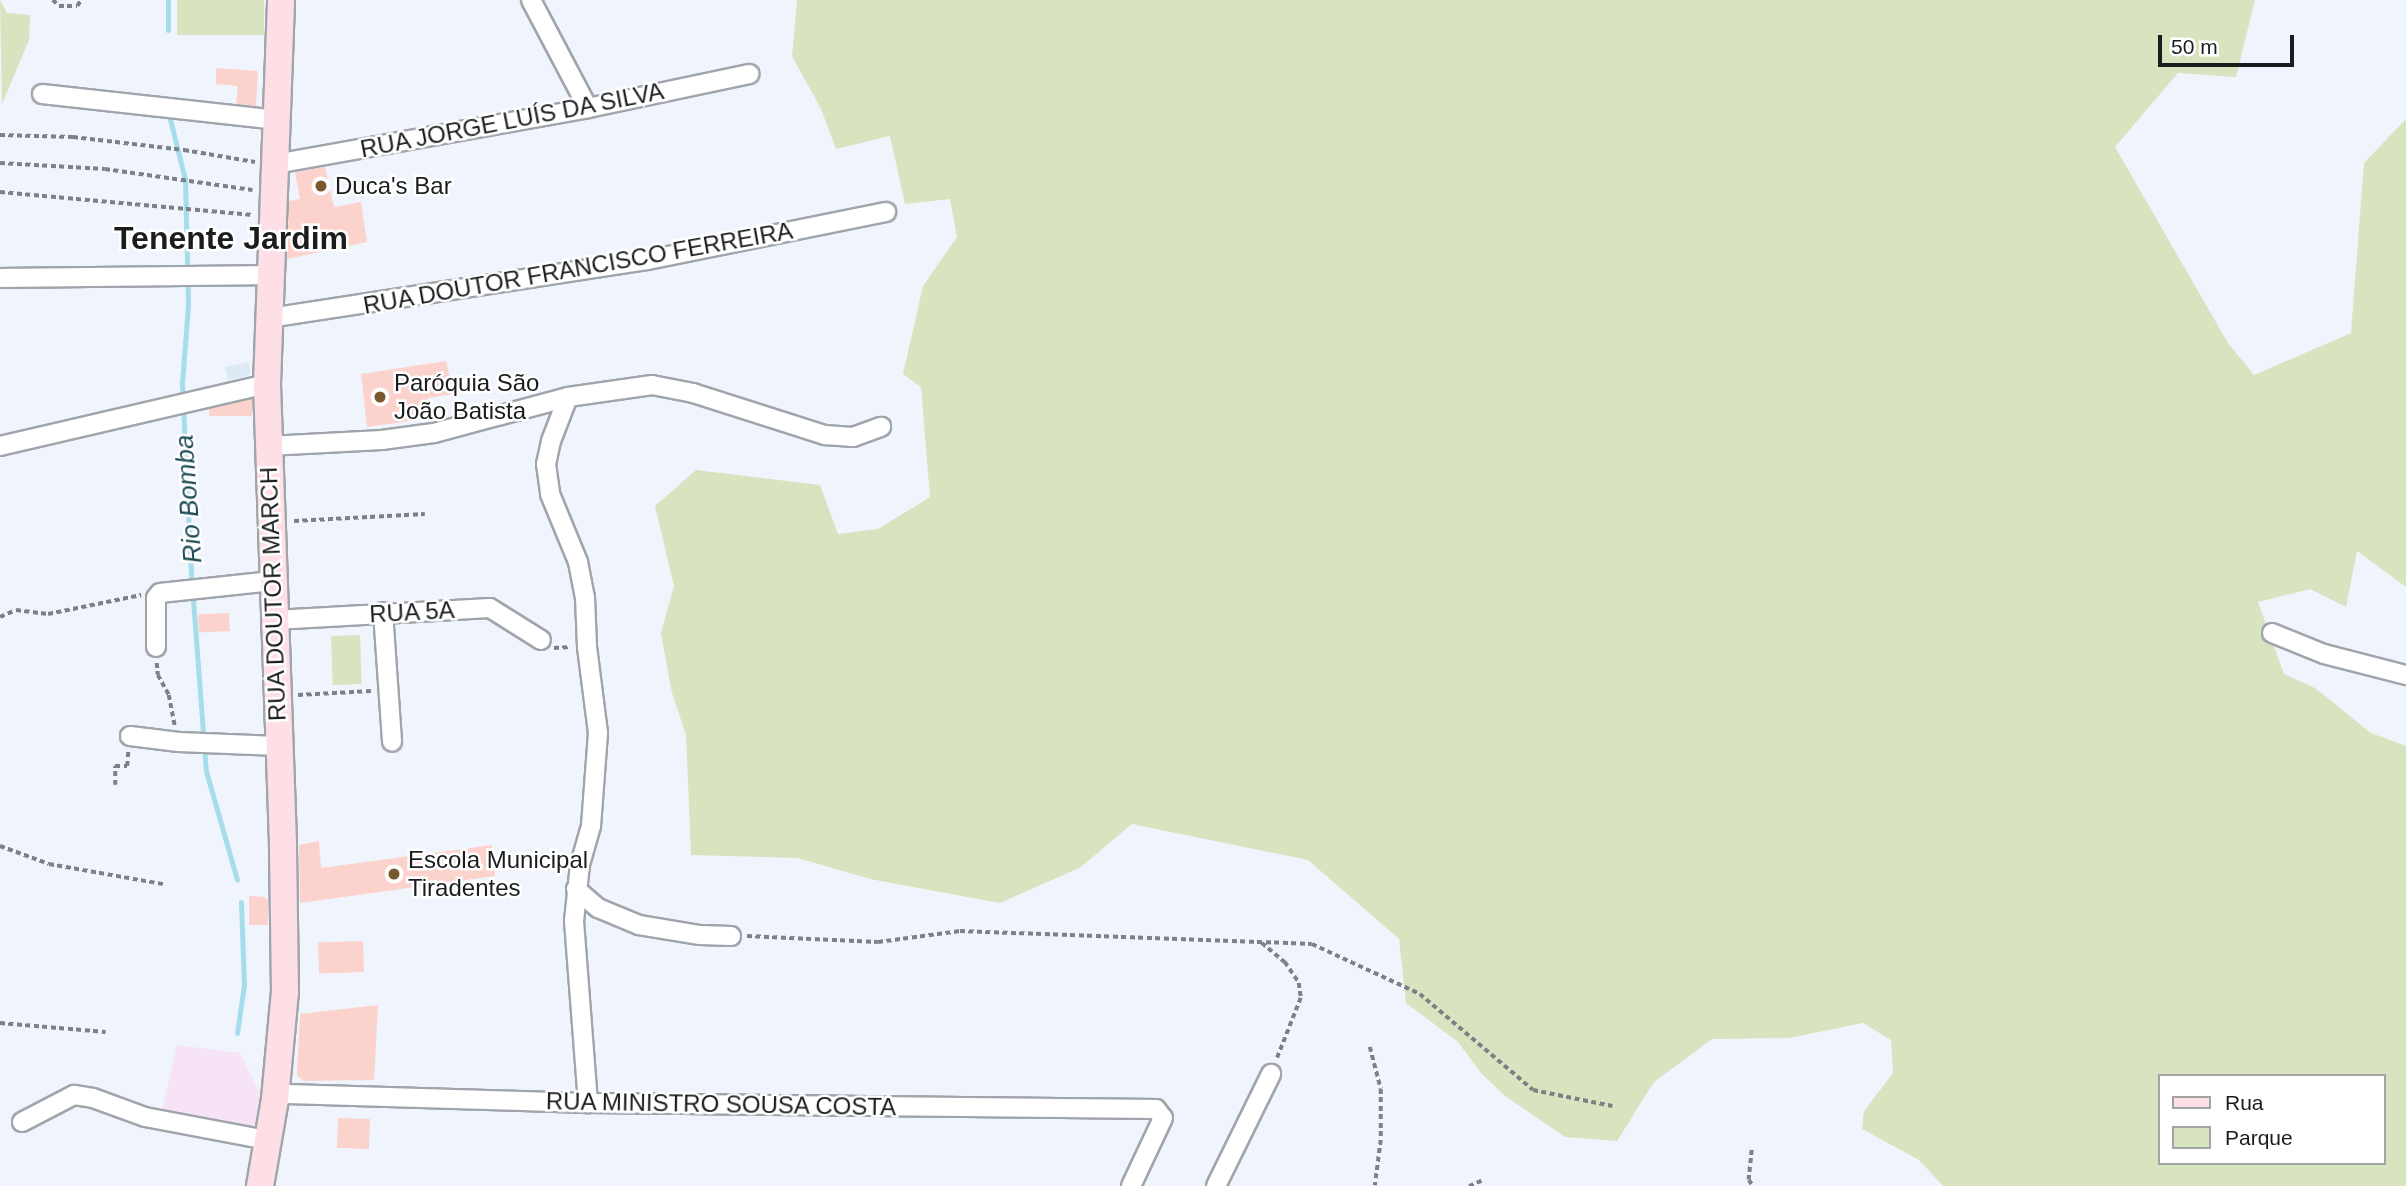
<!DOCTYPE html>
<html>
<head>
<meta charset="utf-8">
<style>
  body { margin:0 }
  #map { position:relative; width:2406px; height:1186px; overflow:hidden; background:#f0f5fd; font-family:Arial,sans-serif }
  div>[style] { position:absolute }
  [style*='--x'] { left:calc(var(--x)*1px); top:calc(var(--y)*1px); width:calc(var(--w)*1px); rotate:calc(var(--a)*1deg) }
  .built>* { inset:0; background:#dee9f6 }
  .education>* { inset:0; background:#f6e4f6 }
  .green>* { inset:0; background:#d7e4bf; transform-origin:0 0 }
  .stream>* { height:5px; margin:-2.5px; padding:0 2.5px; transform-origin:2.5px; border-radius:2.5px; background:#a7ddeb }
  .building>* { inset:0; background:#fbd3cc; transform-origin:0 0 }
  .path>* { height:3.5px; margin-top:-1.75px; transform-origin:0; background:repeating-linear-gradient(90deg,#7d8085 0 5px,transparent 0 8.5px) }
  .roads { filter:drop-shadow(2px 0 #a0a5ac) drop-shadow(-2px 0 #a0a5ac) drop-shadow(0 2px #a0a5ac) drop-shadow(0 -2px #a0a5ac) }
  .minor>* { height:18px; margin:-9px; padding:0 9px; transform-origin:9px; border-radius:9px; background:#fff }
  .secondary>* { height:26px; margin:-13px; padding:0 13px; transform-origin:13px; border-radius:13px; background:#fedfe6 }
  .dots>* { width:19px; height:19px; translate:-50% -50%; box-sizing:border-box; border:4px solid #fff; border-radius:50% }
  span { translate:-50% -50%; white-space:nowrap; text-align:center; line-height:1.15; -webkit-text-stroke:5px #fff; paint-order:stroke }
  .street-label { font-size:24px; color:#1a1c1e }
  .poi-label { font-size:24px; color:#1a1c1e }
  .left { translate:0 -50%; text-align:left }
  .water-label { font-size:26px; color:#1d4b56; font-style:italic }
  .district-label { font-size:32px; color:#1a1c1e; font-weight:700 }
  .legend { position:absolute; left:2158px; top:1074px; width:228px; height:91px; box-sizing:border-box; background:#fff; border:2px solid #a3a4a5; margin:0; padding:9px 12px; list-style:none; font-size:21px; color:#1a1c1e }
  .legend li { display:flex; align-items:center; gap:14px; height:35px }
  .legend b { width:35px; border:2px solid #a3a4a5 }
  .scale { position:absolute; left:2158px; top:35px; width:136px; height:32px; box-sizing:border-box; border:4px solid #1a1c1e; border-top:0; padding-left:9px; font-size:21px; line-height:24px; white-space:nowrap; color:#1a1c1e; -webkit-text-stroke:5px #fff; paint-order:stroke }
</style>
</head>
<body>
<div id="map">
  <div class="built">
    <div style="clip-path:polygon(249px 362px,250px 373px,246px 376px,228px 380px,225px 367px)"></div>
  </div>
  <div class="education">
    <div style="clip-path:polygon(177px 1045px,240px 1053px,260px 1093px,254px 1131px,161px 1115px)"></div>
  </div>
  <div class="green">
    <div style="clip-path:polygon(0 0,7px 13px,30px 15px,29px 40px,2px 104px)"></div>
    <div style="left:177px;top:0;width:87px;height:35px"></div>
    <div style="clip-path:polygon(evenodd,797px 0,2255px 0,2236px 77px,2178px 73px,2115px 147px,2228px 343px,2254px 375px,2351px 333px,2364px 163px,2406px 119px,2406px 587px,2357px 551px,2346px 607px,2310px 589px,2258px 602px,2284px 674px,2315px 688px,2371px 733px,2406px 746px,2406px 1186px,1943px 1186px,1919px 1160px,1862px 1129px,1864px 1111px,1893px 1073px,1891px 1040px,1863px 1023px,1789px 1038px,1712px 1039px,1654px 1082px,1617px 1141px,1565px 1137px,1505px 1096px,1481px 1073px,1458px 1042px,1406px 1003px,1399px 939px,1308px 860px,1132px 824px,1081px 867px,1000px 903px,870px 879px,798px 858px,691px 855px,686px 735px,672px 693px,661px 633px,674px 586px,655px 506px,696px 470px,820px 485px,838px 534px,878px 529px,930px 497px,921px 387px,903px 374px,923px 286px,957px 237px,950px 199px,905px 204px,890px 136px,836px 149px,821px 109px,792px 56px,797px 0,2159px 1076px,2383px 1076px,2383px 1163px,2159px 1163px,2159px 1076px)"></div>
    <div style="left:360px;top:635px;width:49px;height:29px;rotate:88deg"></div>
  </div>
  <div class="stream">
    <div style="--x:168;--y:0;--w:30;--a:90"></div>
    <div style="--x:169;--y:115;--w:66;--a:76"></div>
    <div style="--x:185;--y:179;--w:126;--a:88.6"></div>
    <div style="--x:188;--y:305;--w:78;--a:94.4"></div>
    <div style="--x:182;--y:383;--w:190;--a:87.3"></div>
    <div style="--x:191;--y:573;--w:199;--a:85.7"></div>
    <div style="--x:206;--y:771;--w:113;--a:74.1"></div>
    <div style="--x:237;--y:1033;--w:49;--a:-81.7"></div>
    <div style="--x:244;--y:985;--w:83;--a:-92.1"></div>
  </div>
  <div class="building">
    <div style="clip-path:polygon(216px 68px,258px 71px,256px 106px,236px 104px,238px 86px,216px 84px)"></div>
    <div style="clip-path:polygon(325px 167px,334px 207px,361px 202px,367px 242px,287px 259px,289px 201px,300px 199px,295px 172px)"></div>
    <div style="clip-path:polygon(446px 361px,454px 394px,428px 398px,432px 418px,367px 427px,361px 374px)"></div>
    <div style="left:252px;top:399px;width:17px;height:43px;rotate:90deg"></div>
    <div style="left:229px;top:613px;width:18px;height:31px;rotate:87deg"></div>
    <div style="clip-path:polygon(319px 841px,321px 868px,492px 845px,495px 876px,300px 903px,299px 845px)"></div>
    <div style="clip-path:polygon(249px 896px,265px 897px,268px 901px,268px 925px,249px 925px)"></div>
    <div style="left:363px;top:941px;width:31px;height:45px;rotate:88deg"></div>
    <div style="clip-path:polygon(378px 1005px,374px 1080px,303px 1081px,297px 1075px,300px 1014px)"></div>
    <div style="left:370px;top:1119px;width:30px;height:32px;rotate:92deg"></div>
  </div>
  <div class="path">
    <div style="--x:53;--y:0;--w:8;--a:45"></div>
    <div style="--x:59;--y:6;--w:18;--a:0"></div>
    <div style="--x:77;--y:6;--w:7;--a:-56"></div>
    <div style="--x:0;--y:135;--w:73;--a:1.6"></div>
    <div style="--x:73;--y:137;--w:112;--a:6.7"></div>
    <div style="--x:184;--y:150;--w:72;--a:9.6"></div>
    <div style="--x:0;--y:163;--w:105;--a:3.3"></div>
    <div style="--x:105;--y:169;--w:149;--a:8.1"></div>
    <div style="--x:0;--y:192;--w:254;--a:5.2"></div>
    <div style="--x:294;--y:521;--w:131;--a:-3.1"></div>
    <div style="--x:0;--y:617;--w:17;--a:-24"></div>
    <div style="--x:16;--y:610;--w:32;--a:7"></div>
    <div style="--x:48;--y:614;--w:95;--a:-11.5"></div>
    <div style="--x:554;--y:648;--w:17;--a:-3"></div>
    <div style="--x:157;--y:663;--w:12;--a:85"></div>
    <div style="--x:158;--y:675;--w:23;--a:61"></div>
    <div style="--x:169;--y:695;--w:31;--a:79"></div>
    <div style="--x:298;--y:695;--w:73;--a:-3.1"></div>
    <div style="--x:115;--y:785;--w:19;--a:-90"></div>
    <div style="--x:115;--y:766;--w:12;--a:0"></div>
    <div style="--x:127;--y:766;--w:14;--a:-86"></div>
    <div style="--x:0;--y:846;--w:52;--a:20.2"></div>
    <div style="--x:49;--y:864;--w:116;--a:10"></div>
    <div style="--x:747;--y:936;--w:131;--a:2.6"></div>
    <div style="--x:878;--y:942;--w:83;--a:-7.6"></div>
    <div style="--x:960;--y:931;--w:352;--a:2.1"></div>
    <div style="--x:1312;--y:944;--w:119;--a:24.8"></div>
    <div style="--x:1420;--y:994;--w:148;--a:40.3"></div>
    <div style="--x:1533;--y:1090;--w:81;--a:11.4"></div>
    <div style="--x:1262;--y:943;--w:30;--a:40"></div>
    <div style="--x:1285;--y:962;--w:25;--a:56"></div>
    <div style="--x:1299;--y:983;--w:15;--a:82"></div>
    <div style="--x:1301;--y:998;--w:66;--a:111.5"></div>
    <div style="--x:0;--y:1023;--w:106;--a:4.9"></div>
    <div style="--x:1370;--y:1047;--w:43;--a:75.3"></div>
    <div style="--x:1381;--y:1089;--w:51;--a:90"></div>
    <div style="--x:1381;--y:1140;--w:46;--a:97.4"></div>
    <div style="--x:1752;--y:1150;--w:30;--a:96"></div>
    <div style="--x:1749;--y:1180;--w:7;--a:56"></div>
    <div style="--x:1469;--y:1186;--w:15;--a:-23"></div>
  </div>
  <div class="roads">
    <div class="minor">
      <div style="--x:531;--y:0;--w:122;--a:62.2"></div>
      <div style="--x:42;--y:94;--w:235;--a:6.3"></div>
      <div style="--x:275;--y:164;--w:318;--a:-10.1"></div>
      <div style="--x:588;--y:108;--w:165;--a:-11.9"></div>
      <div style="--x:0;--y:278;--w:270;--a:-0.6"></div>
      <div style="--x:269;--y:318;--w:383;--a:-8.7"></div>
      <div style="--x:648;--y:260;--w:243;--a:-11.4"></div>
      <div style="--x:568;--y:397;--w:47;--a:111.1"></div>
      <div style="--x:551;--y:441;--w:24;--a:102"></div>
      <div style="--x:546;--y:464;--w:30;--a:82"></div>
      <div style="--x:550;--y:494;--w:74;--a:67.6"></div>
      <div style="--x:578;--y:562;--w:36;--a:79"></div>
      <div style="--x:585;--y:597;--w:50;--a:87.7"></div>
      <div style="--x:587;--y:647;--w:87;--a:82.7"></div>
      <div style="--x:598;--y:733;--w:93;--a:94.3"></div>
      <div style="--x:591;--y:826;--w:40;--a:106"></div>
      <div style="--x:580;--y:864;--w:57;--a:96"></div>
      <div style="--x:574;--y:921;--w:183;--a:85.6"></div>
      <div style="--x:0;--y:446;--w:274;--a:-13.1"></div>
      <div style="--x:268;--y:446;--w:114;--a:-3"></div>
      <div style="--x:382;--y:440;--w:52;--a:-7.7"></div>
      <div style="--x:434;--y:433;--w:139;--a:-15"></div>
      <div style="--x:568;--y:397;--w:85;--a:-8.1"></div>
      <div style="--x:652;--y:385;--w:42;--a:11"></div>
      <div style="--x:693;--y:393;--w:139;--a:17.7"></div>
      <div style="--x:825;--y:435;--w:28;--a:4"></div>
      <div style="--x:853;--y:437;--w:30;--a:-20"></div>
      <div style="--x:383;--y:612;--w:130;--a:86"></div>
      <div style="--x:274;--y:620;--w:216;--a:-3.2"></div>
      <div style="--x:490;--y:608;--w:60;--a:32.1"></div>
      <div style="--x:2272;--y:633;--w:56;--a:22"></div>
      <div style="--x:2324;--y:654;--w:85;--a:14.4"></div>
      <div style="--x:156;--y:647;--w:49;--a:-90"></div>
      <div style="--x:156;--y:598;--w:6;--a:-51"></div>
      <div style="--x:160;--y:593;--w:113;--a:-6.1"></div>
      <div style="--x:130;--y:736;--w:49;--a:7"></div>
      <div style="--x:179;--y:742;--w:99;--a:2.3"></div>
      <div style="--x:576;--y:889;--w:29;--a:41"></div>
      <div style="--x:598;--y:908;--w:44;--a:22.5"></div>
      <div style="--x:639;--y:925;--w:62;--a:9.3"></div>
      <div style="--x:700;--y:935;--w:31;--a:2"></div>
      <div style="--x:275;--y:1099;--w:13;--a:-23"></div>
      <div style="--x:287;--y:1094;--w:301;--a:1.7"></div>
      <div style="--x:588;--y:1103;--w:568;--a:0.61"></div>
      <div style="--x:1156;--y:1109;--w:11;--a:52"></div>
      <div style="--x:1163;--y:1118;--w:75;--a:115.2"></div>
      <div style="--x:22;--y:1122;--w:59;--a:-27.4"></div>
      <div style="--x:74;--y:1095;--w:19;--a:9"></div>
      <div style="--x:93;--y:1098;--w:55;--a:20.1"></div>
      <div style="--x:145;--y:1117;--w:124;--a:10.7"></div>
      <div style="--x:1216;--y:1186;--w:125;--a:-63.8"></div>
    </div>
    <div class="secondary">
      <div style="--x:260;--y:1186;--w:88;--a:-80.2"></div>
      <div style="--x:275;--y:1099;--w:107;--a:-84.7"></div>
      <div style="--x:285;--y:992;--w:149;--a:-90.8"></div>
      <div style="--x:283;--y:843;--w:459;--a:-92"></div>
      <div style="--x:267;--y:384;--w:384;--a:-87.9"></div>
    </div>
  </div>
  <div class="dots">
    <div style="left:321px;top:186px;background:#7a582f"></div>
    <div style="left:380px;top:397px;background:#7a582f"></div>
    <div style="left:394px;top:874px;background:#7a582f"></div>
  </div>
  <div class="street-label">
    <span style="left:512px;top:120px;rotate:-11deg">RUA JORGE LUÍS DA SILVA</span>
    <span style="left:578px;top:268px;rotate:-10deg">RUA DOUTOR FRANCISCO FERREIRA</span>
    <span style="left:273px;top:594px;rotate:-92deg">RUA DOUTOR MARCH</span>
    <span style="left:412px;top:612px;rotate:-3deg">RUA 5A</span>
    <span style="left:721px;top:1104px;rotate:1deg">RUA MINISTRO SOUSA COSTA</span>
  </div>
  <div class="poi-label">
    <span class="left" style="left:335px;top:186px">Duca's Bar</span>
    <span class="left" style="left:394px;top:397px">Paróquia São<br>João Batista</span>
    <span class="left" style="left:408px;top:874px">Escola Municipal<br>Tiradentes</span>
  </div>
  <div class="water-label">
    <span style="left:189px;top:499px;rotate:-94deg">Rio Bomba</span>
  </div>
  <div class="district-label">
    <span style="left:231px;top:238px">Tenente Jardim</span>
  </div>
  <ul class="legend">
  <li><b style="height:9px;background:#fedfe6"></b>Rua</li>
  <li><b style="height:19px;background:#d7e4bf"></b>Parque</li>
  </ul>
  <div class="scale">50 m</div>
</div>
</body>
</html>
